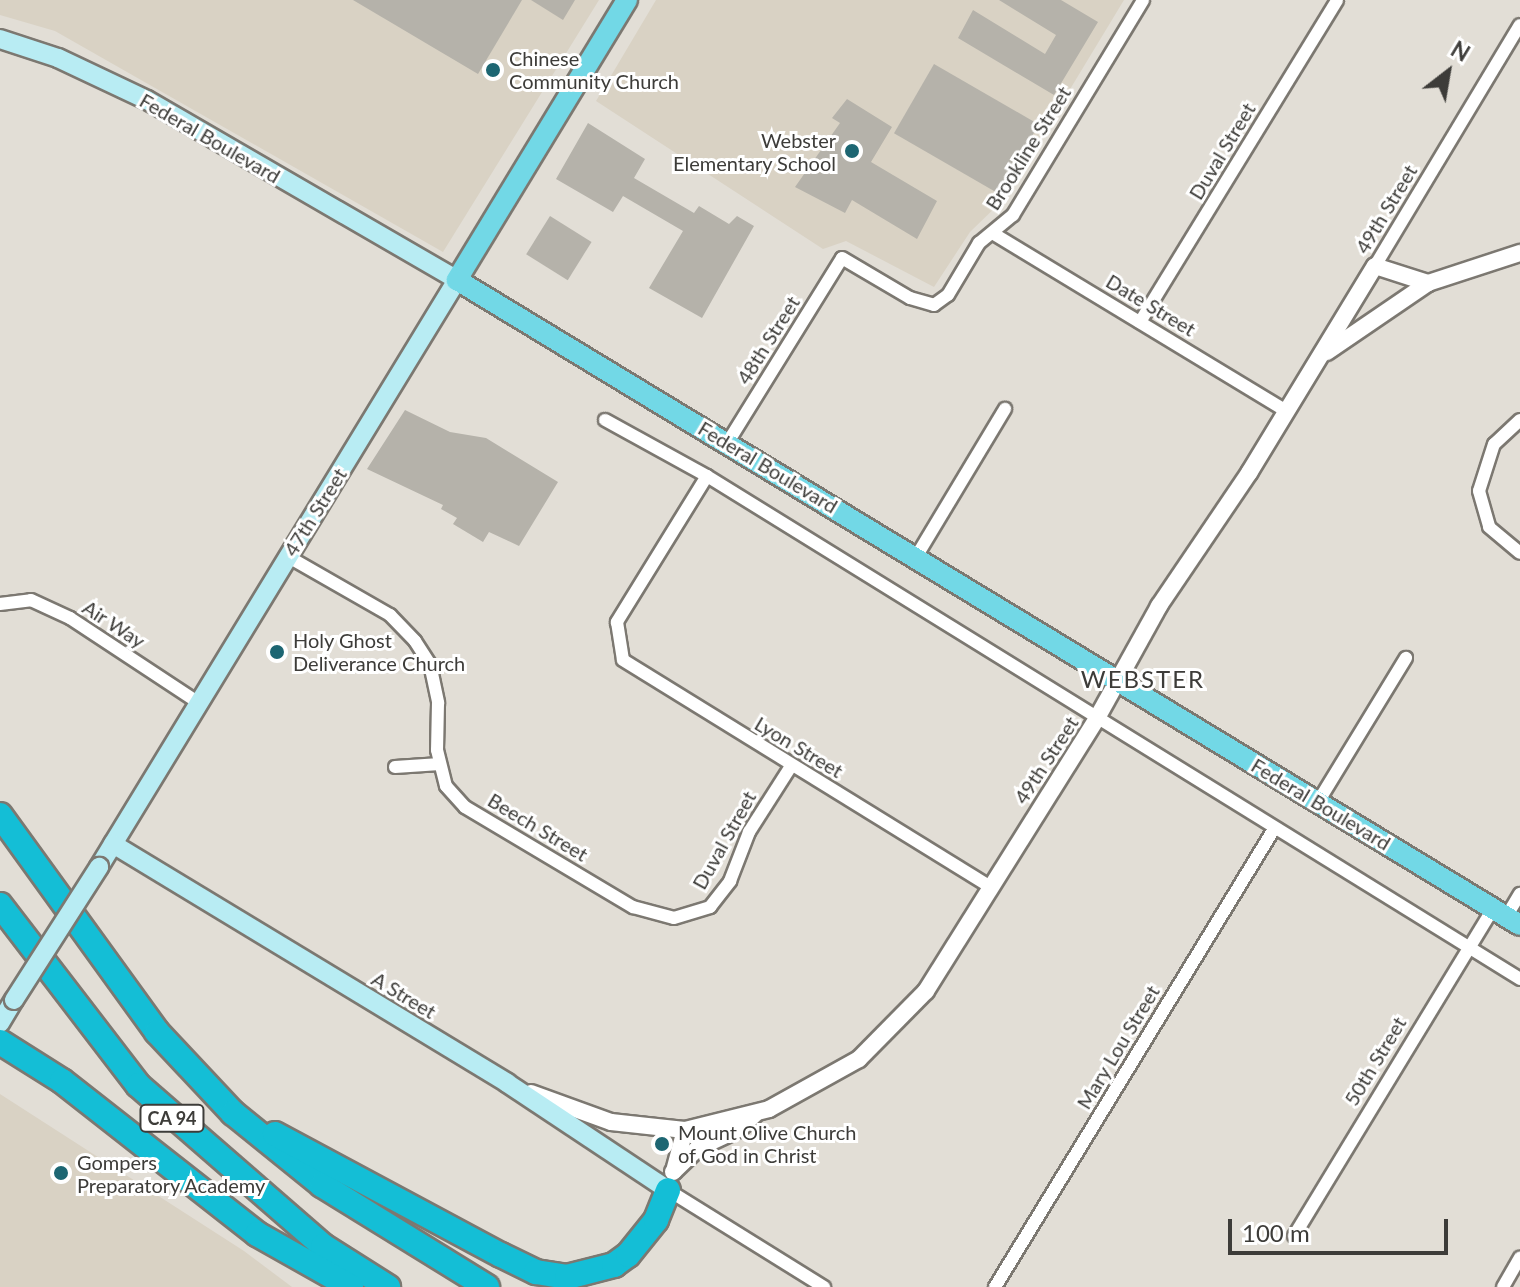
<!DOCTYPE html>
<html>
<head>
<meta charset="utf-8">
<style>
  body { margin:0 }
  #map { position:relative; width:1520px; height:1287px; overflow:hidden; background:#e2ded6; font-family:Lato,sans-serif }
  div>[style] { position:absolute }
  [style*='--x'] { left:calc(var(--x)*1px); top:calc(var(--y)*1px); width:calc(var(--w)*1px); rotate:calc(var(--a)*1deg) }
  .built>* { inset:0; background:#d9d2c4 }
  .building>* { inset:0; background:#b5b2aa; transform-origin:0 0 }
  .roads { filter:drop-shadow(2px 0 #7c7871) drop-shadow(-2px 0 #7c7871) drop-shadow(0 2px #7c7871) drop-shadow(0 -2px #7c7871) }
  .minor>* { height:12px; margin:-6px; padding:0 6px; transform-origin:6px; border-radius:6px; background:#fff }
  .tertiary>* { height:16px; margin:-8px; padding:0 8px; transform-origin:8px; border-radius:8px; background:#fff }
  .secondary>* { height:18px; margin:-9px; padding:0 9px; transform-origin:9px; border-radius:9px; background:#b8ecf3 }
  .primary>* { height:20px; margin:-10px; padding:0 10px; transform-origin:10px; border-radius:10px; background:#72d8e6 }
  .motorway>* { height:24px; margin:-12px; padding:0 12px; transform-origin:12px; border-radius:12px; background:#14bed6 }
  .bridges { filter:drop-shadow(2px 0 #7c7871) drop-shadow(-2px 0 #7c7871) drop-shadow(0 2px #7c7871) drop-shadow(0 -2px #7c7871) }
  .secondary-bridge>* { height:18px; margin:-9px; padding:0 9px; transform-origin:9px; border-radius:9px; background:#b8ecf3 }
  .dots>* { width:22px; height:22px; translate:-50% -50%; box-sizing:border-box; border:4px solid #fff; border-radius:50% }
  span { translate:-50% -50%; white-space:nowrap; text-align:center; line-height:1.15; -webkit-text-stroke:6px #fff; paint-order:stroke }
  .shield-label span { padding:2px 6px; background:#fff; border:2px solid; border-radius:6px; -webkit-text-stroke-width:0 }
  .shield-label { font-size:18px; color:#3d3c39; font-weight:700 }
  .poi-label { font-size:20px; color:#3d3c39 }
  .left { translate:0 -50%; text-align:left }
  .right { translate:-100% -50%; text-align:right }
  .street-label { font-size:20px; color:#3d3c39 }
  .quarter-label { font-size:24px; color:#3d3c39; letter-spacing:2px }
  .north { position:absolute; left:1408px; top:32px; width:80px; height:80px; -webkit-text-stroke:6px #fff; paint-order:stroke; rotate:31deg; font-size:22px; font-weight:700; line-height:32px; text-align:center; color:#3d3c39 }
  .north::after { content:''; display:block; margin:auto; width:28px; height:36px; background:#3d3c39; clip-path:polygon(50% 0,100% 100%,50% 72%,0 100%) }
  .scale { position:absolute; left:1228px; top:1219px; width:220px; height:36px; box-sizing:border-box; border:4px solid #3d3c39; border-top:0; padding-left:10px; font-size:24px; line-height:28px; white-space:nowrap; color:#3d3c39; -webkit-text-stroke:6px #fff; paint-order:stroke }
</style>
</head>
<body>
<div id="map">
  <div class="built">
    <div style="clip-path:polygon(0 0,599px 0,443px 252px,55px 31px,0 15px)"></div>
    <div style="clip-path:polygon(656px 0,1124px 0,1003px 200px,970px 232px,934px 287px,846px 241px,823px 249px,596px 101px)"></div>
    <div style="clip-path:polygon(0 1094px,244px 1251px,292px 1287px,0 1287px)"></div>
  </div>
  <div class="building">
    <div style="clip-path:polygon(353px 0,522px 0,478px 74px)"></div>
    <div style="clip-path:polygon(531px 0,575px 0,563px 20px)"></div>
    <div style="clip-path:polygon(999px 0,1061px 0,1098px 22px,1054px 95px,958px 38px,973px 10px,1045px 54px,1056px 35px)"></div>
    <div style="left:934px;top:64px;width:121px;height:80px;rotate:30deg"></div>
    <div style="clip-path:polygon(847px 99px,892px 127px,871px 162px,937px 201px,917px 239px,852px 200px,845px 213px,795px 187px,840px 123px,832px 118px)"></div>
    <div style="clip-path:polygon(588px 123px,645px 159px,634px 178px,694px 213px,699px 206px,729px 224px,737px 216px,754px 226px,702px 318px,649px 288px,683px 231px,623px 196px,613px 212px,556px 179px)"></div>
    <div style="left:550px;top:216px;width:49px;height:45px;rotate:32deg"></div>
    <div style="clip-path:polygon(405px 410px,450px 432px,486px 438px,558px 482px,519px 546px,489px 532px,483px 542px,453px 524px,457px 518px,441px 509px,443px 505px,367px 469px)"></div>
  </div>
  <div class="roads">
    <div class="minor">
      <div style="--x:994;--y:234;--w:341;--a:31.2"></div>
      <div style="--x:1375;--y:266;--w:281;--a:-59"></div>
      <div style="--x:1140;--y:322;--w:377;--a:-58.5"></div>
      <div style="--x:605;--y:420;--w:116;--a:28.8"></div>
      <div style="--x:707;--y:476;--w:956;--a:31.74"></div>
      <div style="--x:1520;--y:420;--w:35;--a:137"></div>
      <div style="--x:1494;--y:444;--w:49;--a:107.7"></div>
      <div style="--x:1479;--y:491;--w:37;--a:74"></div>
      <div style="--x:1489;--y:527;--w:40;--a:40"></div>
      <div style="--x:728;--y:442;--w:216;--a:-58.2"></div>
      <div style="--x:842;--y:258;--w:79;--a:30.5"></div>
      <div style="--x:910;--y:298;--w:25;--a:16"></div>
      <div style="--x:934;--y:305;--w:17;--a:-36"></div>
      <div style="--x:948;--y:295;--w:61;--a:-59.2"></div>
      <div style="--x:979;--y:243;--w:44;--a:-39.5"></div>
      <div style="--x:1013;--y:215;--w:251;--a:-58.8"></div>
      <div style="--x:707;--y:476;--w:172;--a:121.7"></div>
      <div style="--x:617;--y:622;--w:38;--a:81"></div>
      <div style="--x:623;--y:660;--w:430;--a:31.7"></div>
      <div style="--x:287;--y:556;--w:119;--a:29.8"></div>
      <div style="--x:390;--y:615;--w:36;--a:46"></div>
      <div style="--x:415;--y:641;--w:27;--a:57"></div>
      <div style="--x:430;--y:664;--w:40;--a:78"></div>
      <div style="--x:438;--y:703;--w:47;--a:91.2"></div>
      <div style="--x:437;--y:750;--w:37;--a:76"></div>
      <div style="--x:446;--y:786;--w:28;--a:48"></div>
      <div style="--x:465;--y:807;--w:196;--a:30.8"></div>
      <div style="--x:633;--y:907;--w:42;--a:15"></div>
      <div style="--x:674;--y:918;--w:38;--a:-17"></div>
      <div style="--x:710;--y:907;--w:33;--a:-52"></div>
      <div style="--x:730;--y:881;--w:53;--a:-68.8"></div>
      <div style="--x:749;--y:832;--w:78;--a:-57.5"></div>
      <div style="--x:916;--y:557;--w:173;--a:-59"></div>
      <div style="--x:0;--y:604;--w:31;--a:-7"></div>
      <div style="--x:31;--y:600;--w:43;--a:24.8"></div>
      <div style="--x:70;--y:618;--w:154;--a:33.4"></div>
      <div style="--x:395;--y:767;--w:45;--a:-3.8"></div>
      <div style="--x:1318;--y:802;--w:169;--a:-58.6"></div>
      <div style="--x:1506;--y:917;--w:27;--a:-59"></div>
      <div style="--x:668;--y:1190;--w:184;--a:31.9"></div>
      <div style="--x:1294;--y:1236;--w:383;--a:-58.7"></div>
      <div style="--x:995;--y:1287;--w:536;--a:-58.65"></div>
      <div style="--x:1503;--y:1287;--w:34;--a:-60"></div>
    </div>
    <div class="tertiary">
      <div style="--x:1327;--y:352;--w:122;--a:-34.3"></div>
      <div style="--x:531;--y:1093;--w:85;--a:19.9"></div>
      <div style="--x:611;--y:1122;--w:74;--a:6.2"></div>
      <div style="--x:685;--y:1130;--w:87;--a:-14"></div>
      <div style="--x:769;--y:1109;--w:103;--a:-29.1"></div>
      <div style="--x:859;--y:1059;--w:95;--a:-45.4"></div>
      <div style="--x:926;--y:991;--w:322;--a:-57.9"></div>
      <div style="--x:1097;--y:718;--w:128;--a:-61"></div>
      <div style="--x:1159;--y:606;--w:161;--a:-55.9"></div>
      <div style="--x:1249;--y:473;--w:242;--a:-58.7"></div>
      <div style="--x:1375;--y:266;--w:56;--a:17.8"></div>
      <div style="--x:1428;--y:283;--w:97;--a:-18.1"></div>
      <div style="--x:674;--y:1171;--w:42;--a:-75"></div>
      <div style="--x:673;--y:1172;--w:35;--a:-44"></div>
      <div style="--x:698;--y:1148;--w:45;--a:-24.9"></div>
      <div style="--x:739;--y:1129;--w:22;--a:-43"></div>
    </div>
    <div class="secondary">
      <div style="--x:0;--y:39;--w:61;--a:18.1"></div>
      <div style="--x:58;--y:58;--w:98;--a:25.3"></div>
      <div style="--x:147;--y:100;--w:358;--a:30.1"></div>
      <div style="--x:457;--y:280;--w:688;--a:121.38"></div>
      <div style="--x:113;--y:844;--w:461;--a:31.2"></div>
      <div style="--x:507;--y:1083;--w:193;--a:33.6"></div>
      <div style="--x:0;--y:1023;--w:27;--a:-59"></div>
    </div>
    <div class="primary">
      <div style="--x:627;--y:0;--w:328;--a:121.3"></div>
      <div style="--x:457;--y:280;--w:1243;--a:31.25"></div>
    </div>
    <div class="motorway">
      <div style="--x:0;--y:815;--w:268;--a:54.1"></div>
      <div style="--x:157;--y:1032;--w:111;--a:46.8"></div>
      <div style="--x:233;--y:1113;--w:114;--a:39"></div>
      <div style="--x:322;--y:1185;--w:194;--a:31.7"></div>
      <div style="--x:0;--y:905;--w:227;--a:52.5"></div>
      <div style="--x:138;--y:1085;--w:245;--a:41"></div>
      <div style="--x:323;--y:1246;--w:77;--a:32.2"></div>
      <div style="--x:0;--y:1042;--w:73;--a:32.2"></div>
      <div style="--x:62;--y:1081;--w:248;--a:38.1"></div>
      <div style="--x:257;--y:1234;--w:108;--a:29.4"></div>
      <div style="--x:275;--y:1134;--w:256;--a:28.2"></div>
      <div style="--x:501;--y:1255;--w:39;--a:26"></div>
      <div style="--x:536;--y:1272;--w:31;--a:9"></div>
      <div style="--x:567;--y:1277;--w:49;--a:-14.3"></div>
      <div style="--x:614;--y:1265;--w:17;--a:-36"></div>
      <div style="--x:628;--y:1255;--w:45;--a:-51.3"></div>
      <div style="--x:656;--y:1220;--w:32;--a:-68"></div>
    </div>
  </div>
  <div class="bridges">
    <div class="secondary-bridge">
      <div style="--x:14;--y:1000;--w:158;--a:-57.4"></div>
    </div>
  </div>
  <div class="dots">
    <div style="left:493px;top:70px;background:#1d6672"></div>
    <div style="left:852px;top:151px;background:#1d6672"></div>
    <div style="left:277px;top:652px;background:#1d6672"></div>
    <div style="left:662px;top:1144px;background:#1d6672"></div>
    <div style="left:61px;top:1173px;background:#1d6672"></div>
  </div>
  <div class="shield-label">
    <span style="left:172px;top:1118px">CA 94</span>
  </div>
  <div class="poi-label">
    <span class="left" style="left:509px;top:70px">Chinese<br>Community Church</span>
    <span class="right" style="left:836px;top:152px">Webster<br>Elementary School</span>
    <span class="left" style="left:293px;top:652px">Holy Ghost<br>Deliverance Church</span>
    <span class="left" style="left:678px;top:1144px">Mount Olive Church<br>of God in Christ</span>
    <span class="left" style="left:77px;top:1174px">Gompers<br>Preparatory Academy</span>
  </div>
  <div class="street-label">
    <span style="left:210px;top:138px;rotate:30deg">Federal Boulevard</span>
    <span style="left:1028px;top:148px;rotate:-58deg">Brookline Street</span>
    <span style="left:1222px;top:151px;rotate:-59deg">Duval Street</span>
    <span style="left:1386px;top:209px;rotate:-59deg">49th Street</span>
    <span style="left:1151px;top:305px;rotate:31deg">Date Street</span>
    <span style="left:768px;top:340px;rotate:-58deg">48th Street</span>
    <span style="left:768px;top:467px;rotate:31deg">Federal Boulevard</span>
    <span style="left:315px;top:512px;rotate:-58deg">47th Street</span>
    <span style="left:114px;top:624px;rotate:33deg">Air Way</span>
    <span style="left:799px;top:747px;rotate:31deg">Lyon Street</span>
    <span style="left:1046px;top:760px;rotate:-57deg">49th Street</span>
    <span style="left:1321px;top:804px;rotate:31deg">Federal Boulevard</span>
    <span style="left:538px;top:827px;rotate:31deg">Beech Street</span>
    <span style="left:724px;top:840px;rotate:-61deg">Duval Street</span>
    <span style="left:404px;top:995px;rotate:31deg">A Street</span>
    <span style="left:1118px;top:1047px;rotate:-59deg">Mary Lou Street</span>
    <span style="left:1375px;top:1061px;rotate:-59deg">50th Street</span>
  </div>
  <div class="quarter-label">
    <span style="left:1143px;top:679px">WEBSTER</span>
  </div>
  <div class="north">N</div>
  <div class="scale">100 m</div>
</div>
</body>
</html>
